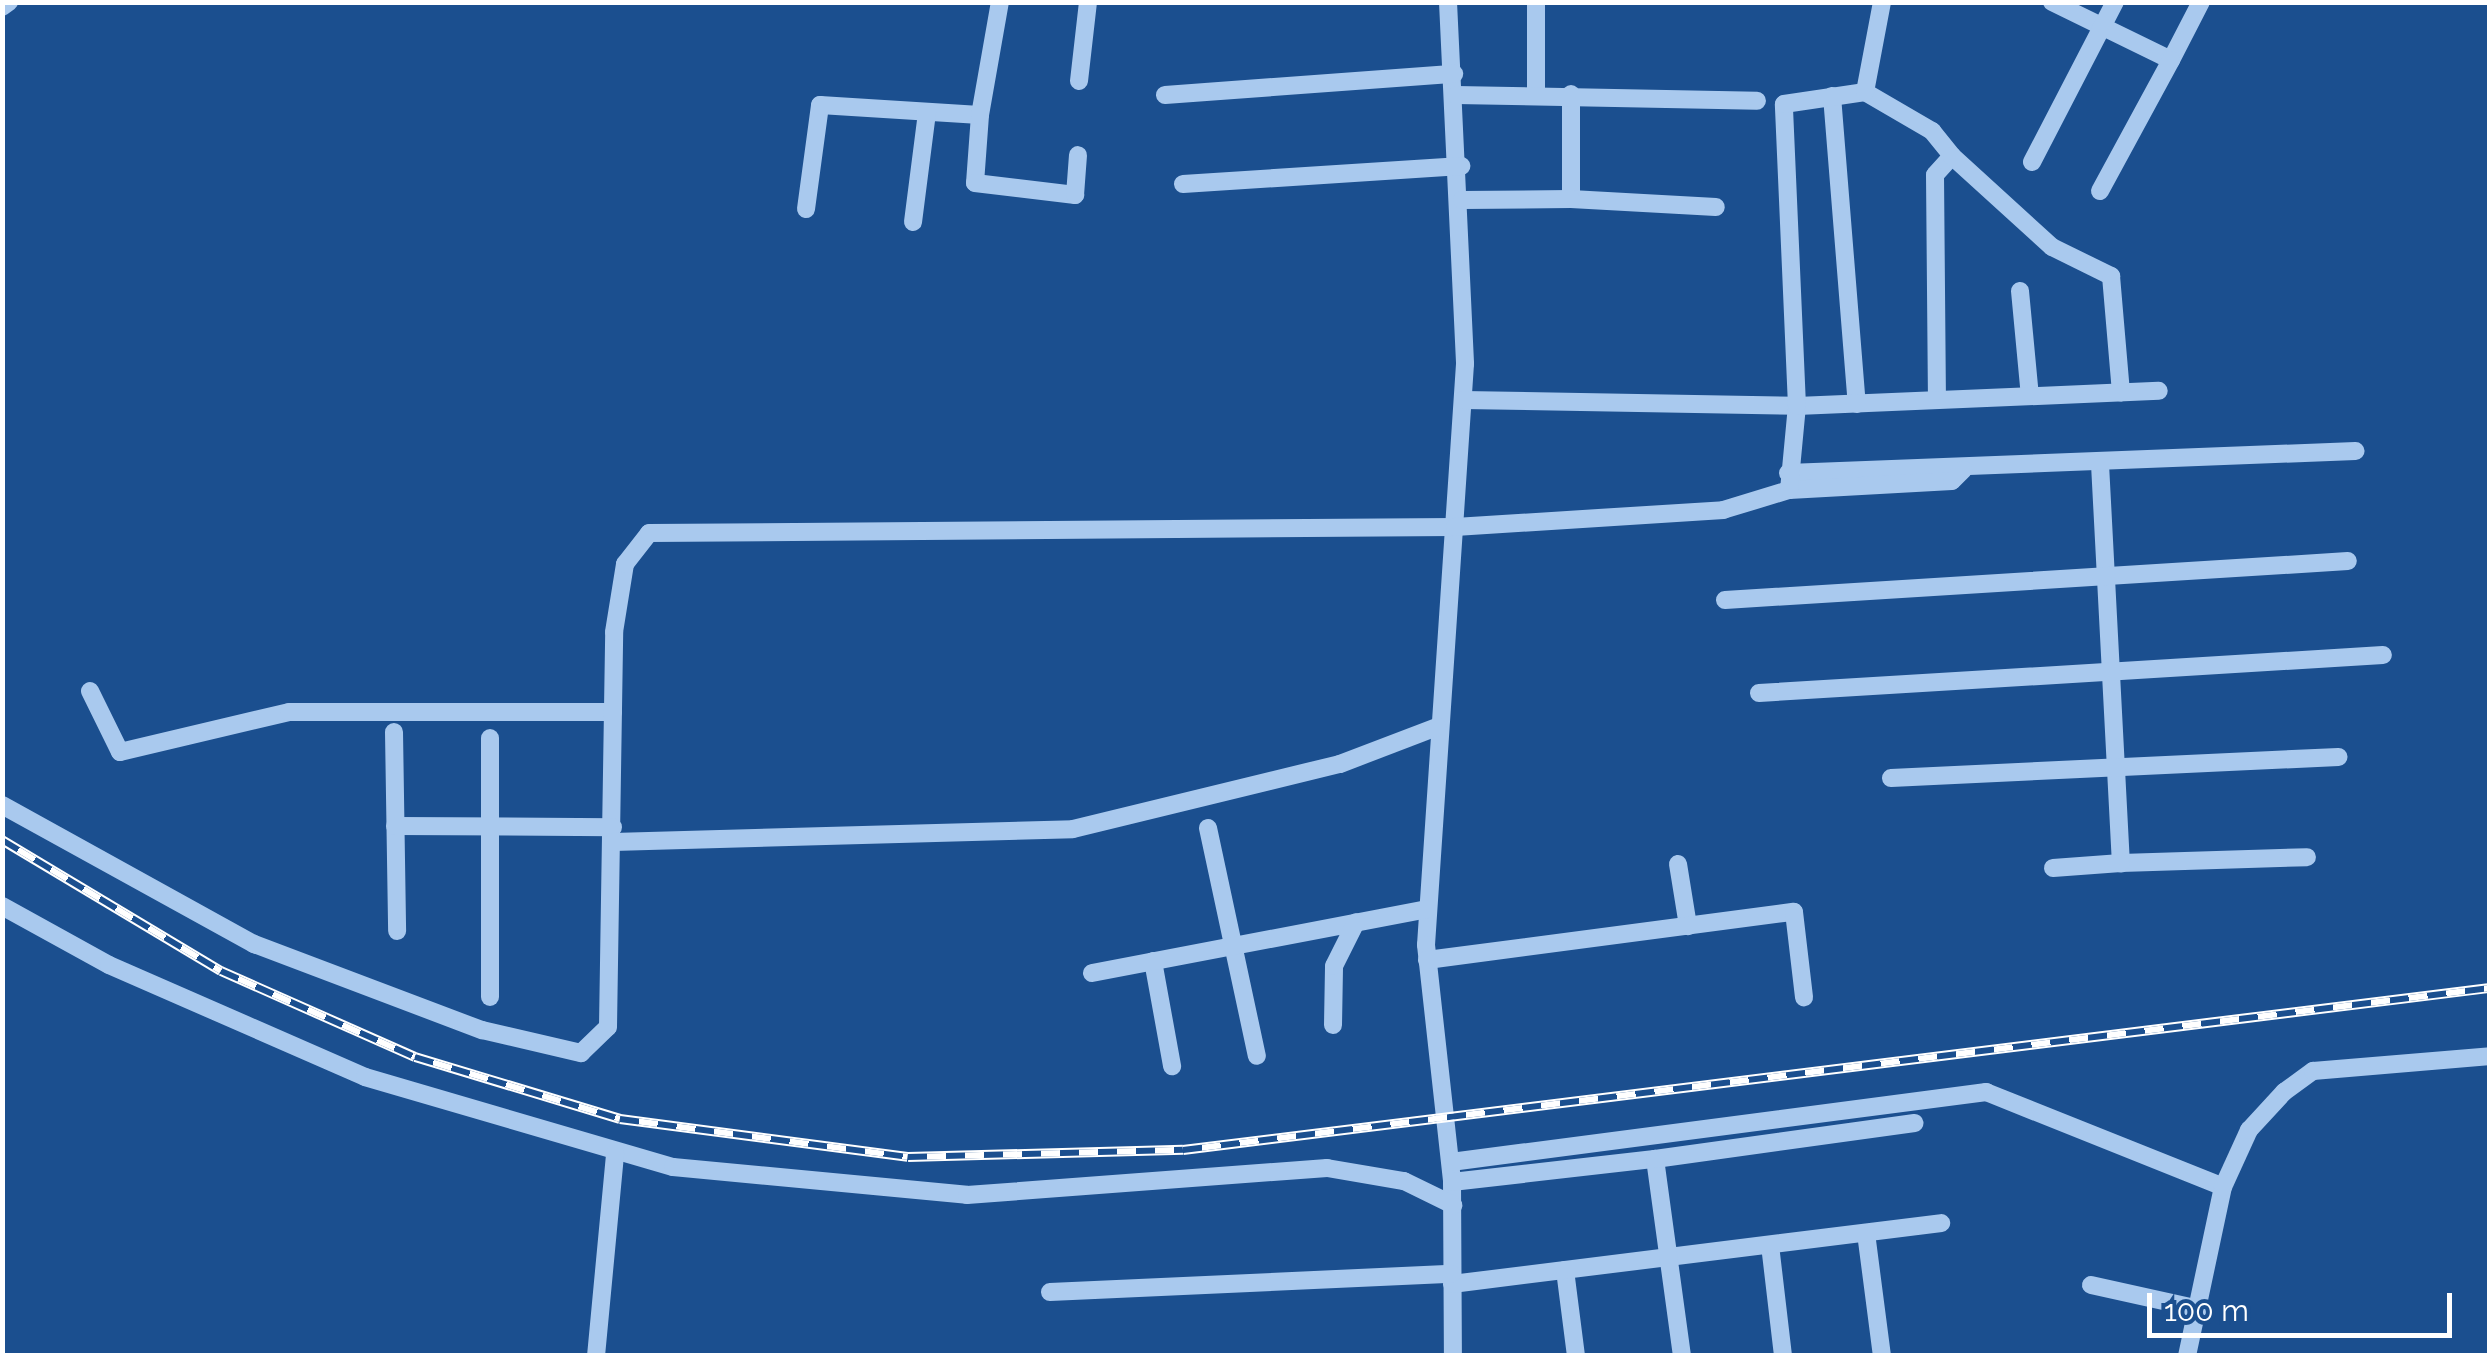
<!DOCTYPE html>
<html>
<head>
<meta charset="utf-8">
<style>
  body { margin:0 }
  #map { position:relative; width:2492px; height:1358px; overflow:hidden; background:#1b4f8f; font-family:Raleway,sans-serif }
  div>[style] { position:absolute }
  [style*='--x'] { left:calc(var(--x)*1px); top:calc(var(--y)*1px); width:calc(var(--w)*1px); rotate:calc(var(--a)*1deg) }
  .minor>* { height:18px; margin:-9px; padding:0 9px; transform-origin:9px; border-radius:9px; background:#a9c9ee }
  .rail>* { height:10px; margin-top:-5px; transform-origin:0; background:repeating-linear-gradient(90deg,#1b4f8f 0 19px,#fff 0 38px); box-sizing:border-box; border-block:2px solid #fff }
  span { translate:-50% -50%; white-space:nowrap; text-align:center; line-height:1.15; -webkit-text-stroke:8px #1b4f8f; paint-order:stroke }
  .frame { position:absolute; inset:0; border:5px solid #fff; pointer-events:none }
  .scale { position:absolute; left:2147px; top:1293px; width:305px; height:45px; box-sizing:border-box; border:5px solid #fff; border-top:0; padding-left:12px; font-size:30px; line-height:35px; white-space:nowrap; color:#fff; -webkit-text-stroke:8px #1b4f8f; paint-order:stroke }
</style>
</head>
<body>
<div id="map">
  <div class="minor">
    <div style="--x:1448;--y:2;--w:362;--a:87.3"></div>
    <div style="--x:1465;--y:364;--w:582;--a:93.84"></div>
    <div style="--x:1426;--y:945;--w:238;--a:83.7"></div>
    <div style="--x:1452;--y:1182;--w:174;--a:89.7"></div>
    <div style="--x:1536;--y:2;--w:92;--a:90"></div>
    <div style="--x:2052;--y:2;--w:132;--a:26"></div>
    <div style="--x:2171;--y:60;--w:65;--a:-62.7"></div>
    <div style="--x:2;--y:7;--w:9;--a:-36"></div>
    <div style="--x:1079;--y:81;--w:80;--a:-83.5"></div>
    <div style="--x:1865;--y:92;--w:78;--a:30.2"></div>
    <div style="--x:1932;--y:131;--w:32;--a:51"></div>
    <div style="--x:1952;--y:156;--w:25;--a:132"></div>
    <div style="--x:1935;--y:175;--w:225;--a:89.5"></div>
    <div style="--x:1571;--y:94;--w:105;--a:90"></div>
    <div style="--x:1571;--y:199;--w:145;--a:3.2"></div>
    <div style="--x:1165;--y:95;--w:290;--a:-4.2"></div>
    <div style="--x:1456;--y:95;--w:301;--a:1.1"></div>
    <div style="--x:1832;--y:96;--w:309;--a:85.4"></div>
    <div style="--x:980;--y:115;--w:68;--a:94.2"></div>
    <div style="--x:975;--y:183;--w:101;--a:6.8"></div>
    <div style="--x:1075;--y:195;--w:40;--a:-85.7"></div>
    <div style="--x:1952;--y:156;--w:135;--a:42.3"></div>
    <div style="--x:2052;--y:247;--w:66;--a:26.2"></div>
    <div style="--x:2111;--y:276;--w:117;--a:85.1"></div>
    <div style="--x:2032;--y:162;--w:180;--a:-62.6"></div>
    <div style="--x:1183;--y:184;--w:279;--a:-3.7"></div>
    <div style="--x:2100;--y:191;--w:149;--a:-61.5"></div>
    <div style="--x:1462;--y:200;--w:109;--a:-0.5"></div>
    <div style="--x:806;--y:209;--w:105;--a:-82.3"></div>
    <div style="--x:820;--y:105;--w:160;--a:3.6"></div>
    <div style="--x:980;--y:115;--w:115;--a:-80"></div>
    <div style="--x:913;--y:222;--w:111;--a:-82.7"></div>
    <div style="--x:2020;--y:291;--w:105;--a:84.6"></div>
    <div style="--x:1463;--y:400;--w:334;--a:1"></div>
    <div style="--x:1797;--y:406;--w:362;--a:-2.4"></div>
    <div style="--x:2100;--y:464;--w:400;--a:87"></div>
    <div style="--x:2121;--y:863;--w:186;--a:-1.8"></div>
    <div style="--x:1788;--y:473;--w:568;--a:-2.22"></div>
    <div style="--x:1789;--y:490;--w:163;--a:-3.2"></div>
    <div style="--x:1952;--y:481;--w:16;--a:-45"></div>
    <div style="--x:1725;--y:600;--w:624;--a:-3.58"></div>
    <div style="--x:90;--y:691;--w:68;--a:63.8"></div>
    <div style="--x:120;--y:752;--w:174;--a:-13.3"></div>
    <div style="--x:289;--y:712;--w:324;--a:0"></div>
    <div style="--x:1759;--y:693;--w:625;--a:-3.48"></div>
    <div style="--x:394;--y:732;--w:199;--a:89.1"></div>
    <div style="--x:490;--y:738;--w:259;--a:90"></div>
    <div style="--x:1891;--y:778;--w:448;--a:-2.7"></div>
    <div style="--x:2;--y:805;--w:288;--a:28.9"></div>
    <div style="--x:254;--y:944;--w:244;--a:20.7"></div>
    <div style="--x:482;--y:1030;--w:102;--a:13.1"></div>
    <div style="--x:581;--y:1053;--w:37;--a:-44"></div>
    <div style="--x:608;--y:1027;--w:395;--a:-89.1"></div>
    <div style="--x:614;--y:632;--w:69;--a:-80.8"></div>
    <div style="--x:625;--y:564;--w:39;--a:-52"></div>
    <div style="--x:649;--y:533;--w:806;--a:-0.43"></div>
    <div style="--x:1455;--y:527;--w:269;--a:-3.6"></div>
    <div style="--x:1723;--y:510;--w:69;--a:-16.9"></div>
    <div style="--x:1789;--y:490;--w:84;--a:-84.6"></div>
    <div style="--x:1797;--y:406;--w:302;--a:-92.5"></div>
    <div style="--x:1784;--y:104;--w:82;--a:-8.4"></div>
    <div style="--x:1865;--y:92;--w:92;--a:-79.3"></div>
    <div style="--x:395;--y:826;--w:218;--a:0.3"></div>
    <div style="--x:1208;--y:828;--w:233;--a:77.9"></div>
    <div style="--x:613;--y:842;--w:460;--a:-1.6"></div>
    <div style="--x:1073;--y:829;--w:275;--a:-13.7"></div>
    <div style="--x:1340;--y:764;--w:104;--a:-20.9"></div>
    <div style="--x:1678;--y:864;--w:63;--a:80.8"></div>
    <div style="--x:2053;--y:868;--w:68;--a:-4.2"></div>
    <div style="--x:2;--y:906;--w:122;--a:28.9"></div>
    <div style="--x:109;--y:965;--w:279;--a:23.6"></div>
    <div style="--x:365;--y:1077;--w:321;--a:16.3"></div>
    <div style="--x:673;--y:1167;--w:295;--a:5.4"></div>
    <div style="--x:967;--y:1195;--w:361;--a:-4.3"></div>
    <div style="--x:1327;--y:1168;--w:78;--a:9.6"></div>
    <div style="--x:1404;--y:1181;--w:55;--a:26.1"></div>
    <div style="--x:1427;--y:960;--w:370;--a:-7.5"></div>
    <div style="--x:1794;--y:912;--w:86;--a:83.3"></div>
    <div style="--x:1153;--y:961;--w:107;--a:79.7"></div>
    <div style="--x:1092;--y:973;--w:341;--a:-10.8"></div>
    <div style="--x:1333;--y:1025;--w:59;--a:-89"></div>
    <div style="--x:1334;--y:966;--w:49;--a:-63.4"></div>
    <div style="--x:1451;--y:1162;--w:540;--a:-7.45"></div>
    <div style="--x:1986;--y:1092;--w:255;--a:21.8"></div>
    <div style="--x:1452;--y:1182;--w:204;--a:-6.5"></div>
    <div style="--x:1866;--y:1233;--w:124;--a:82.6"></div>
    <div style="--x:1770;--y:1245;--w:112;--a:83.3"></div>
    <div style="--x:1565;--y:1270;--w:87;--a:82.7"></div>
    <div style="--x:1452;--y:1284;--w:493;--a:-7.1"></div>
    <div style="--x:2091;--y:1285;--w:111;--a:12.5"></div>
    <div style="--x:1050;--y:1292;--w:402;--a:-2.6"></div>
    <div style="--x:596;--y:1356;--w:203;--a:-84.6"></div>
    <div style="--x:1682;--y:1356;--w:199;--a:-97.8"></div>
    <div style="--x:1655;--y:1159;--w:262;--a:-7.9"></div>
    <div style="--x:2187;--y:1356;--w:173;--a:-78"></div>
    <div style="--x:2223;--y:1187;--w:63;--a:-65.5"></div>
    <div style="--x:2249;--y:1130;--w:52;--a:-47.4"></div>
    <div style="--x:2284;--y:1092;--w:36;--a:-36"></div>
    <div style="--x:2313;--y:1071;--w:178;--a:-4.8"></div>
  </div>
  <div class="rail">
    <div style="--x:2;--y:840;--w:255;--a:30.9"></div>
    <div style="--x:221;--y:971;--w:212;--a:23.9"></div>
    <div style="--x:415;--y:1057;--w:214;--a:16.8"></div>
    <div style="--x:620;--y:1119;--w:290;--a:7.5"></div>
    <div style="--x:908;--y:1157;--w:275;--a:-1.5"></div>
    <div style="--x:1183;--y:1150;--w:1317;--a:-7.07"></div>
  </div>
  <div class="frame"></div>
  <div class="scale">100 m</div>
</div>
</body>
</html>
